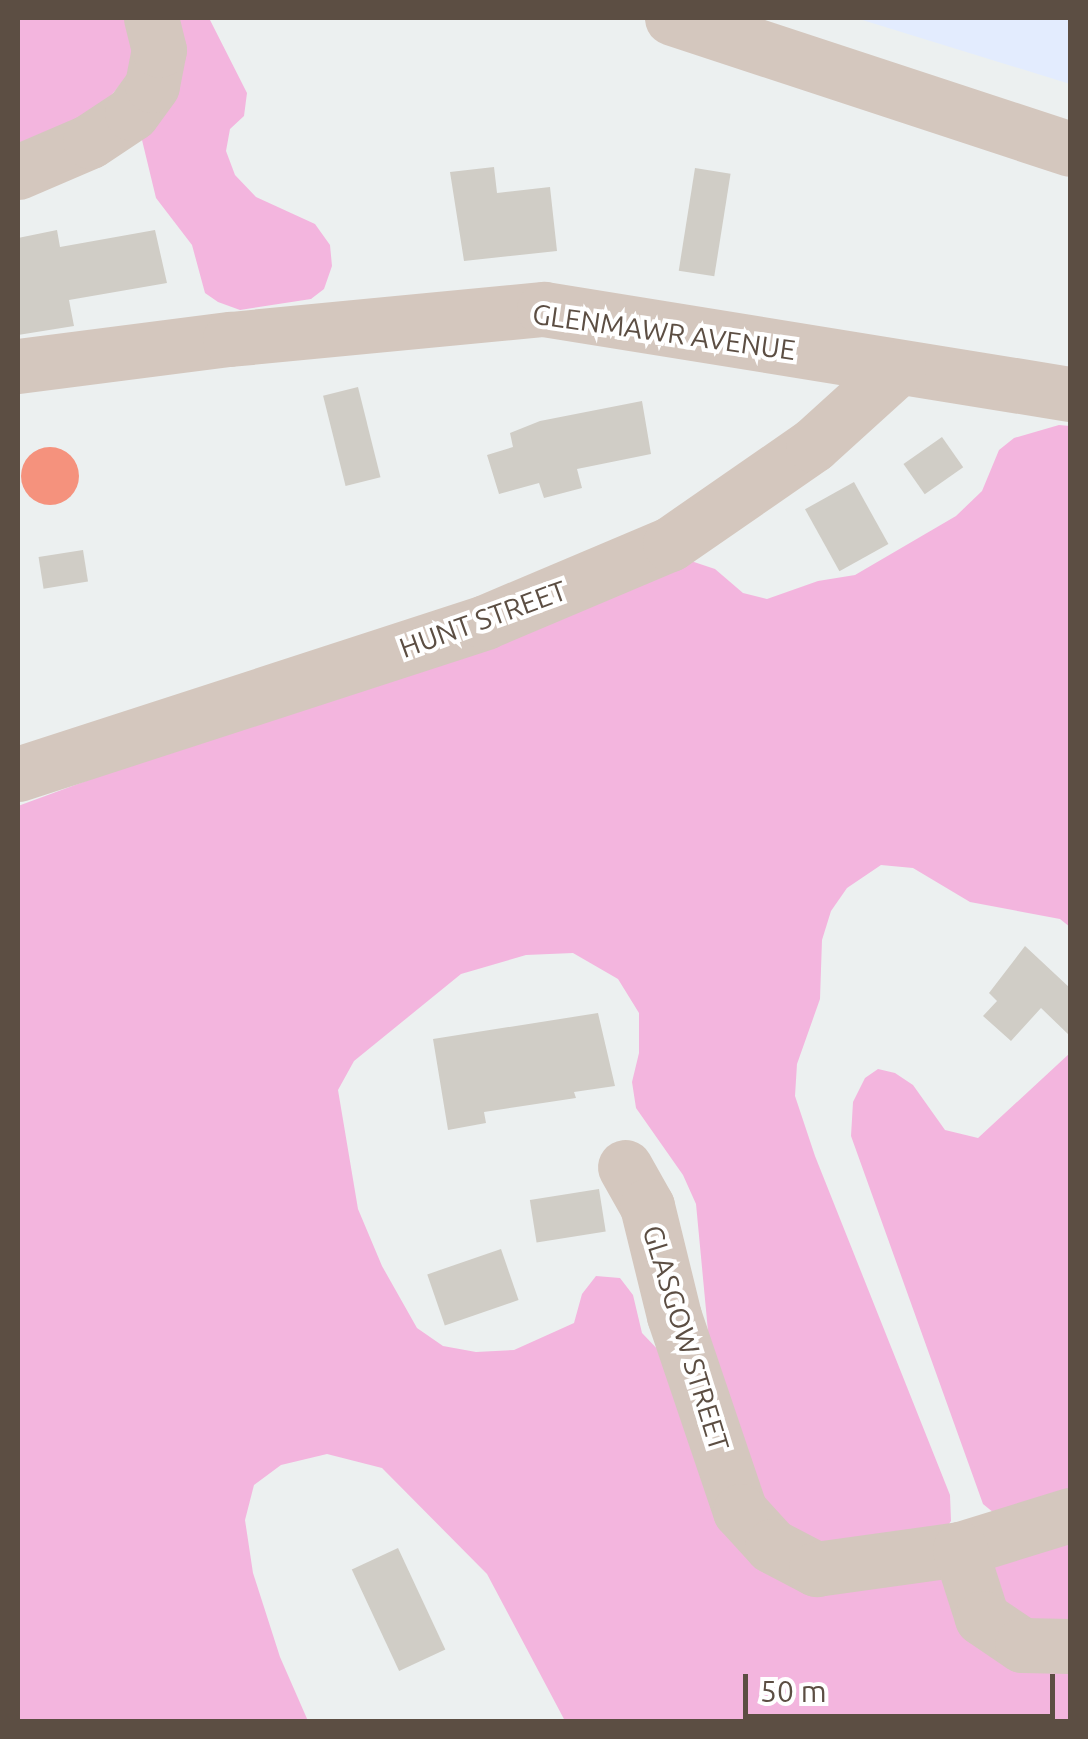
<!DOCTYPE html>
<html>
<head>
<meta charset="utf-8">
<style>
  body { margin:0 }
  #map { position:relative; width:1088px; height:1739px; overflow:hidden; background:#ecf0f0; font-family:Ubuntu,sans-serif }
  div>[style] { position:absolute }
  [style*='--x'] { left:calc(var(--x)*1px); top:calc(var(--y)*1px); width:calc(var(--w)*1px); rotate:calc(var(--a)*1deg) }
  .commercial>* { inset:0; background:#e3ecfe }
  .green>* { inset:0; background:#f3b5de }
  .water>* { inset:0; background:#f5927d }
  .round { border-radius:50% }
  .building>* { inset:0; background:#d0cdc6; transform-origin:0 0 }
  .minor>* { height:55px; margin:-27.5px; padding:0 27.5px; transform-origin:27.5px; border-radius:27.5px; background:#d4c7be }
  span { translate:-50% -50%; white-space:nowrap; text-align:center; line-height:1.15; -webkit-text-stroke:8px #fff; paint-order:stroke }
  .street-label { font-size:28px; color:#5c4e43 }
  .frame { position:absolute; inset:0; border:20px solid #5c4e43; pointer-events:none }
  .scale { position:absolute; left:743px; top:1674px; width:312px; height:45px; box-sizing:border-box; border:5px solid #5c4e43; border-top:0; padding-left:12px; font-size:30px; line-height:35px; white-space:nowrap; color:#5c4e43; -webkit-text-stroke:8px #fff; paint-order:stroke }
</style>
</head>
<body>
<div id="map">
  <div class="commercial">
    <div style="clip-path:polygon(856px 18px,1070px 18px,1070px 84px)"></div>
  </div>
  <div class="green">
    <div style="clip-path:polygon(18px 18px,136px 18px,140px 60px,97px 113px,18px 148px)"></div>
    <div style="clip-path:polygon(165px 18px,209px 18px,247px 93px,244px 116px,230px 129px,226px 151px,235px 175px,256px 197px,315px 224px,330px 245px,332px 266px,324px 289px,311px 299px,240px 310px,218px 302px,205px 293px,192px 245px,156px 198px,142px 140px)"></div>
    <div style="clip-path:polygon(1059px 425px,1070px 426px,1070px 927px,1060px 919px,970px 902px,913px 868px,881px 865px,847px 888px,831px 911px,822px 940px,820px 999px,797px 1064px,795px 1096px,815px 1156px,950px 1495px,951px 1521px,942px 1534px,923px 1542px,851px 1553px,822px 1553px,798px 1543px,772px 1524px,753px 1496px,713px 1384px,696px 1204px,683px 1175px,636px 1108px,632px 1082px,639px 1053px,639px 1013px,618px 979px,573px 953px,526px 955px,461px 974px,354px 1061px,338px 1090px,358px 1209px,382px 1266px,417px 1328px,443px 1346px,476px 1352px,514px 1350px,574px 1323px,582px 1294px,596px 1276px,620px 1278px,633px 1295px,642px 1333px,664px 1356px,698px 1467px,727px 1529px,759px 1560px,796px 1583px,826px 1587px,952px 1564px,970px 1623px,1016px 1654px,1070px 1659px,1070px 1721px,565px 1721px,487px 1574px,382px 1468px,327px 1454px,281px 1465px,254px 1485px,245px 1520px,253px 1573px,280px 1657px,308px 1721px,18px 1722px,18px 806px,268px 714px,479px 646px,691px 561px,715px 569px,743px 593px,767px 599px,818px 581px,855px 575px,956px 516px,982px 491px,999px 450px,1014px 438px)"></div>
    <div style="clip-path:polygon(1070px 1053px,1070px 1500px,1005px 1522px,983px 1504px,851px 1136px,853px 1102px,865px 1078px,878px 1069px,895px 1073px,913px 1085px,945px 1130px,978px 1138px)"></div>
    <div style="clip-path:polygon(1070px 1527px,1070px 1636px,1027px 1634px,974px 1556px)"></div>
  </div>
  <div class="water">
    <div class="round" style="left:21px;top:447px;width:58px;height:58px"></div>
  </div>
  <div class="building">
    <div style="clip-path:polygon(494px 167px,497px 193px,550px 187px,557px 251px,464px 261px,450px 172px)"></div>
    <div style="left:695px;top:168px;width:36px;height:104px;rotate:9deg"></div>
    <div style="clip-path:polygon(57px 230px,60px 247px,155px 230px,167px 283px,69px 300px,74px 326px,18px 335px,18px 238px)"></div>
    <div style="left:358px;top:387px;width:93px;height:36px;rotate:76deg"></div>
    <div style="clip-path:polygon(642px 401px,651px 454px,577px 469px,582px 488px,544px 498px,539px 483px,499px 494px,487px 455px,513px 447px,510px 433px,540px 421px)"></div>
    <div style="left:942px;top:437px;width:37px;height:47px;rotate:55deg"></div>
    <div style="left:854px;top:482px;width:71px;height:56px;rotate:61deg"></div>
    <div style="left:83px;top:550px;width:32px;height:45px;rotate:81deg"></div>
    <div style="clip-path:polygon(1025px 946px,1070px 988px,1070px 1036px,1041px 1008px,1011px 1041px,983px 1016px,997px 1001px,989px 993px)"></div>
    <div style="clip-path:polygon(598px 1013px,615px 1086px,574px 1092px,576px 1098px,484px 1112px,486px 1123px,448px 1130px,433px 1039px)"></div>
    <div style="left:599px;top:1189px;width:43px;height:70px;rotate:81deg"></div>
    <div style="left:501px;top:1249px;width:54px;height:78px;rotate:71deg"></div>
    <div style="left:398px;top:1548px;width:112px;height:51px;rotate:65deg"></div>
  </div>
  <div class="minor">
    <div style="--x:672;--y:18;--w:419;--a:18.2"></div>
    <div style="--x:18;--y:172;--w:78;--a:-23.3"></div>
    <div style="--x:90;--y:141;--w:50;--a:-33.7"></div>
    <div style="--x:132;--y:113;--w:34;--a:-54"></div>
    <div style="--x:152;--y:85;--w:36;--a:-79"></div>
    <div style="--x:159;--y:50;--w:33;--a:-104"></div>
    <div style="--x:18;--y:366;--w:214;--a:-7.3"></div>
    <div style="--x:230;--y:339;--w:315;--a:-5.5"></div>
    <div style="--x:544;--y:309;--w:533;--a:9.18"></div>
    <div style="--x:18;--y:774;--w:491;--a:-18"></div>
    <div style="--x:485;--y:622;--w:201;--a:-22.9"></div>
    <div style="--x:670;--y:544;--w:174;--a:-34.7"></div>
    <div style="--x:813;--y:445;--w:115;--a:-42.2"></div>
    <div style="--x:625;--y:1167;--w:45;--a:60.6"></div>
    <div style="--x:647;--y:1206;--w:113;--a:76.2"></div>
    <div style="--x:674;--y:1316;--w:206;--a:71.3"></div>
    <div style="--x:740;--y:1511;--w:47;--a:47.6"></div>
    <div style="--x:772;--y:1546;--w:50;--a:27.6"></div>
    <div style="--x:816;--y:1569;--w:145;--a:-7.9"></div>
    <div style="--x:960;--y:1549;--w:115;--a:-17.2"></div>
    <div style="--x:960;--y:1549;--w:72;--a:72.3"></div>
    <div style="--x:982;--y:1618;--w:48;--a:34"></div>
    <div style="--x:1022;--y:1645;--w:48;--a:1.2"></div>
  </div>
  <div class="street-label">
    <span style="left:664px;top:332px;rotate:8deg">GLENMAWR AVENUE</span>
    <span style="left:483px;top:619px;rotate:-20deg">HUNT STREET</span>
    <span style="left:686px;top:1338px;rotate:73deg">GLASGOW STREET</span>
  </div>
  <div class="frame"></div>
  <div class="scale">50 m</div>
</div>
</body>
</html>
